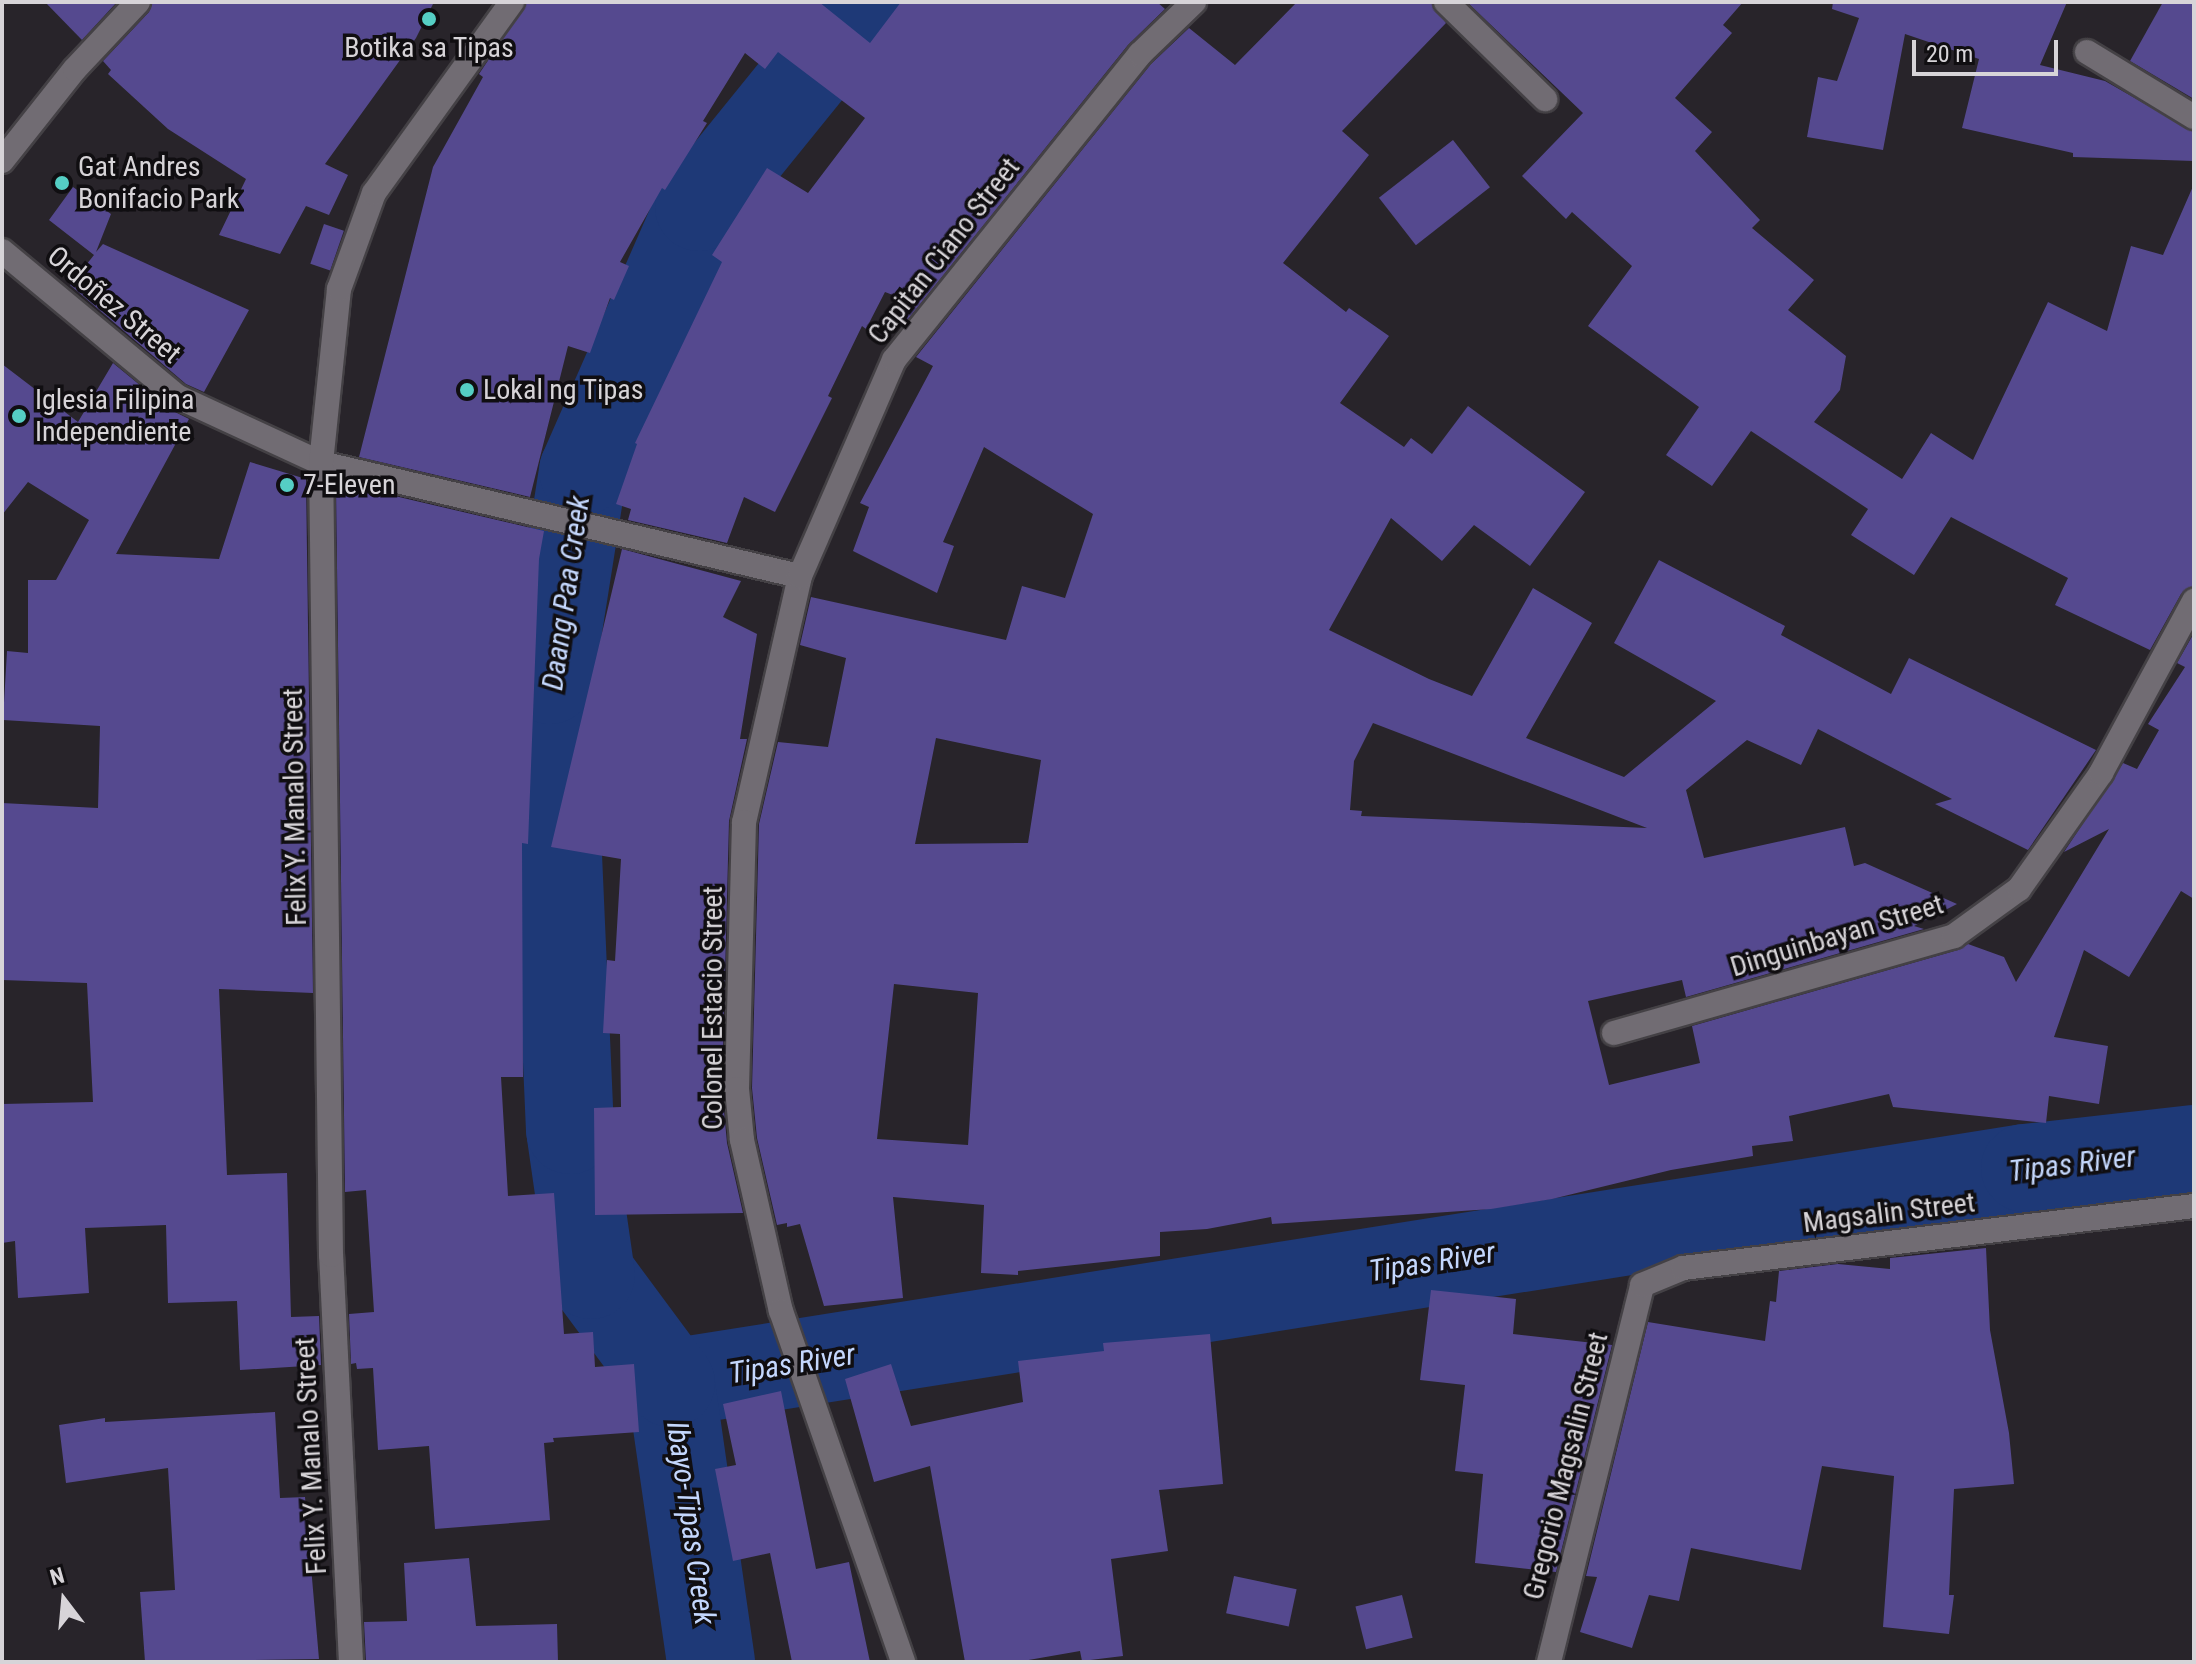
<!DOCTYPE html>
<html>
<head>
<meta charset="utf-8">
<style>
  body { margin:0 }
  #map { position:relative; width:2196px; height:1664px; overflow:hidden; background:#28242a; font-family:"Roboto Condensed",sans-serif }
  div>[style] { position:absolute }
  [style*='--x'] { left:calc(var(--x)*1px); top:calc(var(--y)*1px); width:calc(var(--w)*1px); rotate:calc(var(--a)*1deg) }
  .river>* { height:88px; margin:-44px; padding:0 44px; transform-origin:44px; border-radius:44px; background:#1e3977 }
  .building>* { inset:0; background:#55498f; transform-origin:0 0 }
  .roads { filter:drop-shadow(2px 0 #444145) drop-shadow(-2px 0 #444145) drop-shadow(0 2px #444145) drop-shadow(0 -2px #444145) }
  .service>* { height:24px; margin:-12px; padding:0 12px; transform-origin:12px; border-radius:12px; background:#716c73 }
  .pedestrian>* { height:24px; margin:-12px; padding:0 12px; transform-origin:12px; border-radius:12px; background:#716c73 }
  .minor>* { height:24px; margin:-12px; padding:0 12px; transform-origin:12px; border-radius:12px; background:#716c73 }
  .tertiary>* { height:24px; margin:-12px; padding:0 12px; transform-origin:12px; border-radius:12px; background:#716c73 }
  .secondary>* { height:24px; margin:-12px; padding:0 12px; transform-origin:12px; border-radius:12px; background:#716c73 }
  .dots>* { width:22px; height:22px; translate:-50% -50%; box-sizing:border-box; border:4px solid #100e11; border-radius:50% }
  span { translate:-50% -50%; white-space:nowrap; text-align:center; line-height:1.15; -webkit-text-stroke:7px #100e11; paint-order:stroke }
  .poi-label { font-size:28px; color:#d7d4d8 }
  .left { translate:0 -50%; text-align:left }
  .street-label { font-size:28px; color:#d7d4d8 }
  .water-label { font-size:30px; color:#c4d7fd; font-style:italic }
  .frame { position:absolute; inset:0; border:4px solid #d7d4d8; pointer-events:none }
  .north { position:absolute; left:24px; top:1560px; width:80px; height:80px; -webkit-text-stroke:6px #100e11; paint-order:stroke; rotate:344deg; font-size:22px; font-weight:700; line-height:32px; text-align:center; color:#d7d4d8 }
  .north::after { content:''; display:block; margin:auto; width:28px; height:36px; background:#d7d4d8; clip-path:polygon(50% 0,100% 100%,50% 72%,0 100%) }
  .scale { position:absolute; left:1912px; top:40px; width:146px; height:36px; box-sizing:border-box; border:4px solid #d7d4d8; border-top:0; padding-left:10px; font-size:24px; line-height:28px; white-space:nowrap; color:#d7d4d8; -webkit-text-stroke:6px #100e11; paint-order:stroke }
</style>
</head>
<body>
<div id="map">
  <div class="river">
    <div style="--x:671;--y:1383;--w:1371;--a:-9.02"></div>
    <div style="--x:2025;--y:1168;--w:170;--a:-6.4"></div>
    <div style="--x:711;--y:1662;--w:282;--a:-98.2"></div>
    <div style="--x:671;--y:1383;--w:134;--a:-126.5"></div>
    <div style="--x:591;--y:1275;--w:147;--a:-98.2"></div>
    <div style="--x:570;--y:1130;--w:450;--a:-92.5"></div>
    <div style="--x:550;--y:680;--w:212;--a:-81"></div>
    <div style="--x:583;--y:471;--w:288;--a:-66.3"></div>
    <div style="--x:699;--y:207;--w:264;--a:-51"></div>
  </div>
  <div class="building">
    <div style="clip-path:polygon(45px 2px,117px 2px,82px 40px)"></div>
    <div style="clip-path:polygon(153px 2px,434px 2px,416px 38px,325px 164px,348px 175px,329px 215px,306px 206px,280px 254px,219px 235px,246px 179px,168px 129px,108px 74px,111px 70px,103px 61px,149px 12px)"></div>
    <div style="clip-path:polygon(527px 2px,819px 2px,870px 43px,901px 2px,1157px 2px,1165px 9px,1128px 45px,905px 323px,911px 302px,885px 292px,866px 329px,862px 326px,828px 396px,832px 398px,775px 512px,744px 497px,727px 543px,628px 520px,631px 509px,616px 504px,637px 444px,635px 443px,722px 262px,712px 255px,767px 168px,808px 193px,865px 118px,778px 52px,765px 69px,745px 53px,703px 121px,707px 123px,665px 190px,662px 188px,620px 262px,629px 266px,614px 300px,610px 298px,590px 353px,568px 346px,530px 497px,359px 457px,433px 167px,483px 77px,479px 74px)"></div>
    <div style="clip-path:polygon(evenodd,1297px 2px,1431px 2px,1446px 23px,1342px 131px,1369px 155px,1283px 263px,1346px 312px,1349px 308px,1389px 336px,1340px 403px,1404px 447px,1411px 438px,1432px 454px,1468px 406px,1585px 492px,1530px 566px,1474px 525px,1442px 561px,1391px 518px,1329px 630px,1429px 679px,1472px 696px,1533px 588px,1592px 623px,1526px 738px,1624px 777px,1716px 701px,1614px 643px,1659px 560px,1785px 626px,1781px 635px,1891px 694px,1909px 658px,2096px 750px,2028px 850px,1935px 804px,1952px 799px,1818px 729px,1801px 765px,1747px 740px,1686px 790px,1704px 858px,1845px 827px,1854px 866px,1865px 863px,1957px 904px,1914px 926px,1924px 929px,1686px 997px,1682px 980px,1588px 1001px,1609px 1085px,1700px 1063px,1692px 1026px,1958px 950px,1968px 944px,2004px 957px,2016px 982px,2109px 829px,2064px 852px,2123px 763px,2137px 769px,2159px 730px,2148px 724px,2185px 667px,2177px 663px,2194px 633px,2194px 899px,2181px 891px,2129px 977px,2084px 950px,2054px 1037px,2108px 1046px,2099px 1104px,2049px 1096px,2046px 1123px,1893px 1107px,1889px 1094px,1789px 1116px,1793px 1141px,1752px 1146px,1753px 1156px,1671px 1170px,1552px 1199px,1491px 1209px,1272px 1224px,1271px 1217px,1207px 1229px,1160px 1232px,1160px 1256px,1018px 1271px,1018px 1275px,981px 1273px,984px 1205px,893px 1197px,903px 1298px,824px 1306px,800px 1224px,787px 1227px,787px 1223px,777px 1225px,757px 1138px,752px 1088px,759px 824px,778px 742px,828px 747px,846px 658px,800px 645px,811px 597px,1006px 640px,1022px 586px,1065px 598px,1093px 514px,984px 447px,943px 542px,954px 546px,937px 593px,853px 551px,869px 507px,860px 503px,933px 366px,916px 357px,1151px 64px,1189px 28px,1235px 65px,1297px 2px,1373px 723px,1647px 828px,1361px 816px,1362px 811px,1350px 810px,1354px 761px,1373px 723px,1297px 2px,936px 738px,1041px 760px,1028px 843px,915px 844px,936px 738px,1297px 2px,894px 984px,978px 993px,968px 1145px,877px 1139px,894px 984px)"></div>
    <div style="clip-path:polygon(1467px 2px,1743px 2px,1723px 25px,1732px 33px,1675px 98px,1712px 132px,1695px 151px,1760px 220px,1752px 228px,1814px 280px,1788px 310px,1846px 356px,1840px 390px,1814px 422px,1902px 479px,1931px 433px,1973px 460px,2048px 302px,2107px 331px,2131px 246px,2163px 255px,2194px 184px,2194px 586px,2181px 594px,2150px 650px,2055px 605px,2068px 578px,1951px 517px,1914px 575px,1851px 535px,1868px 509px,1751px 431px,1712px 486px,1666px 455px,1699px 407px,1588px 326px,1632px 266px,1572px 212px,1566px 219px,1522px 176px,1583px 113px)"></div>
    <div style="clip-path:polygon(1833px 2px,2067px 2px,2040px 65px,2105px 81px,2194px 132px,2194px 161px,2073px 157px,2073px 153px,1962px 128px,1979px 59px,1905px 34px,1883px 150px,1807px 137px,1818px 77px,1837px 81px,1859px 18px,1832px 9px)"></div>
    <div style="clip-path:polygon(2163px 2px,2194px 2px,2194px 99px,2130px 61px)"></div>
    <div style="left:1453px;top:140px;width:60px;height:94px;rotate:52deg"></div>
    <div style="clip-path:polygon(73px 187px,111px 214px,96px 252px,103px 244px,249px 310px,204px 392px,186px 384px,70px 285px,94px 255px,49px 220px)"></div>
    <div style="left:324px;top:224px;width:21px;height:42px;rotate:19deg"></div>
    <div style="clip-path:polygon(113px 363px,169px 409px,189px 419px,116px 554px,219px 559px,250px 462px,306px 479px,313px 993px,219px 989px,227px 1175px,287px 1173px,291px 1317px,319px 1316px,321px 1365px,240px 1370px,237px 1301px,168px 1303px,166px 1225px,85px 1228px,89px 1293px,18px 1298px,15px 1241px,2px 1243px,2px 1104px,93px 1102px,87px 983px,2px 980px,2px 803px,98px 808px,100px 726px,3px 720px,7px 651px,28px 653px,28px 580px,56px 580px,89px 520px,28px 482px,2px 515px,2px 364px,78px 422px)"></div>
    <div style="clip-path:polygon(352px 486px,544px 531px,539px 559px,528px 844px,522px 843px,523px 1077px,501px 1077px,508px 1196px,554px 1193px,564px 1334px,593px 1332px,595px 1367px,634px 1364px,639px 1432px,553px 1438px,554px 1442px,544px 1443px,550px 1520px,435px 1529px,429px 1446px,378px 1450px,373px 1368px,357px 1369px,356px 1363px,351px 1364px,349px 1314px,374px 1312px,366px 1190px,345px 1192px,336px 488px,350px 492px)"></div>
    <div style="clip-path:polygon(622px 549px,741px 581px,723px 617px,757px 634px,740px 739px,747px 739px,729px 821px,722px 1089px,727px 1143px,743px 1213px,595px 1215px,594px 1108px,621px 1107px,620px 1034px,603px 1033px,607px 960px,615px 961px,621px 859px,551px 847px)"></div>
    <div style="clip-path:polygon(1986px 1248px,1990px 1330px,2009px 1433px,2014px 1484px,1954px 1489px,1949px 1595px,1954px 1595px,1949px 1634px,1883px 1627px,1894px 1476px,1822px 1466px,1801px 1570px,1691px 1548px,1679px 1601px,1649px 1595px,1632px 1648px,1580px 1632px,1597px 1577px,1586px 1576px,1648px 1322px,1765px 1341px,1770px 1301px,1776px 1302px,1779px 1271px,1838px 1264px,1890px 1269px,1890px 1258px)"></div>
    <div style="clip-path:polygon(1431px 1290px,1516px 1299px,1513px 1334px,1612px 1345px,1556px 1572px,1475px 1563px,1483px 1474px,1455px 1471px,1465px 1385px,1420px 1380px)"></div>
    <div style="clip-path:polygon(1210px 1334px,1223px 1484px,1159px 1490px,1168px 1551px,1111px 1559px,1123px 1656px,1082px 1661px,1080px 1651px,1017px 1662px,965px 1662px,930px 1466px,874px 1482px,845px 1379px,891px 1364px,911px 1426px,1023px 1402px,1018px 1361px,1104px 1351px,1103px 1343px)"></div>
    <div style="clip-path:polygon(781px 1391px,816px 1569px,849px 1562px,870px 1662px,792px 1662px,770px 1553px,733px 1561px,715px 1469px,736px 1465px,723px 1404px)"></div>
    <div style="clip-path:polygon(275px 1412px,280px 1498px,305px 1497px,319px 1659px,145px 1662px,140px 1592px,175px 1590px,168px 1468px,66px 1483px,59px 1425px,105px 1418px,105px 1422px)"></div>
    <div style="clip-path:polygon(469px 1558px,476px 1626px,557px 1624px,558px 1662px,366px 1662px,364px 1622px,407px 1621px,404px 1563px)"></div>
    <div style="left:1234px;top:1576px;width:64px;height:38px;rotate:12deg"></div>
    <div style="left:1402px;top:1595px;width:44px;height:48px;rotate:76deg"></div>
  </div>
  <div class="roads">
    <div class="service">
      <div style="--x:2087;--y:52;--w:125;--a:31.3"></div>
    </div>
    <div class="pedestrian">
      <div style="--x:2;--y:161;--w:117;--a:-51.6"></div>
    </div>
    <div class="minor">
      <div style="--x:1446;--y:2;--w:139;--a:44.4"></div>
      <div style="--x:75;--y:69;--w:92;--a:-46.8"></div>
      <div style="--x:800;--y:576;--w:252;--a:102.8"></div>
      <div style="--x:744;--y:822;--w:267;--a:91.5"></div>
      <div style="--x:737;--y:1089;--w:51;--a:84.4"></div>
      <div style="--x:742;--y:1140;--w:175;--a:77.2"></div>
      <div style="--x:781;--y:1311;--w:372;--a:70.8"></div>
      <div style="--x:1614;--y:1033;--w:354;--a:-15.9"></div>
      <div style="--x:1954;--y:936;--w:80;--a:-35.9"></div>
      <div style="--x:2019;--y:889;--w:142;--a:-54.7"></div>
      <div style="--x:2101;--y:773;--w:196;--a:-61.6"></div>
      <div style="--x:1549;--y:1662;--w:388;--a:-76.1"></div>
      <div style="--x:1642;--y:1285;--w:44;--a:-22.5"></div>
      <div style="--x:1683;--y:1268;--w:515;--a:-6.92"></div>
    </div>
    <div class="tertiary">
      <div style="--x:321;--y:463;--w:492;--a:13.3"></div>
      <div style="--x:800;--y:576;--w:236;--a:-66.5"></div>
      <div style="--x:894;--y:360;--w:393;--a:-51.2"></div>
      <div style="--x:1140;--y:54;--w:75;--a:-43.9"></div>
    </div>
    <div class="secondary">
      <div style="--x:2;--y:251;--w:229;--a:39.7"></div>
      <div style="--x:178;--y:397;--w:157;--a:24.8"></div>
      <div style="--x:351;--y:1662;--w:407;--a:-92.8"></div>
      <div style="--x:331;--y:1255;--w:792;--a:-90.72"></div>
      <div style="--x:321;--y:463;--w:175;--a:-84.1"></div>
      <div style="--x:339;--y:289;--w:102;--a:-70"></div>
      <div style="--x:374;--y:193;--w:236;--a:-54.2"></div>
    </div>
  </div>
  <div class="dots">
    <div style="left:429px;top:19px;background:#55cec4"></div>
    <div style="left:62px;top:183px;background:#55cec4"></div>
    <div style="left:467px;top:390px;background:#55cec4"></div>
    <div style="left:19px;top:416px;background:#55cec4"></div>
    <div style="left:287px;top:485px;background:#55cec4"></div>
  </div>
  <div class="poi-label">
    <span style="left:429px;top:48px">Botika sa Tipas</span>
    <span class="left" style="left:78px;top:183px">Gat Andres<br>Bonifacio Park</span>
    <span class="left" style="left:483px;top:390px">Lokal ng Tipas</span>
    <span class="left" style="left:35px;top:416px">Iglesia Filipina<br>Independiente</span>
    <span class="left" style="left:303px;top:485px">7-Eleven</span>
  </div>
  <div class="street-label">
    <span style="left:944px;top:251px;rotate:-52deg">Capitan Ciano Street</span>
    <span style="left:114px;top:305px;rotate:40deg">Ordoñez Street</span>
    <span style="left:295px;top:807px;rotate:-91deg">Felix Y. Manalo Street</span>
    <span style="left:1837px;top:936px;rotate:-17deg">Dinguinbayan Street</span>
    <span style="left:713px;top:1008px;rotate:-90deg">Colonel Estacio Street</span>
    <span style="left:1889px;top:1213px;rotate:-7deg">Magsalin Street</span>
    <span style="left:311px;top:1456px;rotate:-93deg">Felix Y. Manalo Street</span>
    <span style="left:1566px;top:1466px;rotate:-76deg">Gregorio Magsalin Street</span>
  </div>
  <div class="water-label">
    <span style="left:566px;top:593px;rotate:-82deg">Daang Paa Creek</span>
    <span style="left:2072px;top:1164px;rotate:-7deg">Tipas River</span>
    <span style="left:1432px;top:1262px;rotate:-9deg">Tipas River</span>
    <span style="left:792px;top:1364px;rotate:-9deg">Tipas River</span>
    <span style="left:691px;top:1523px;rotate:82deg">Ibayo-Tipas Creek</span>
  </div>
  <div class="frame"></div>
  <div class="north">N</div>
  <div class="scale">20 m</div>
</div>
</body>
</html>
